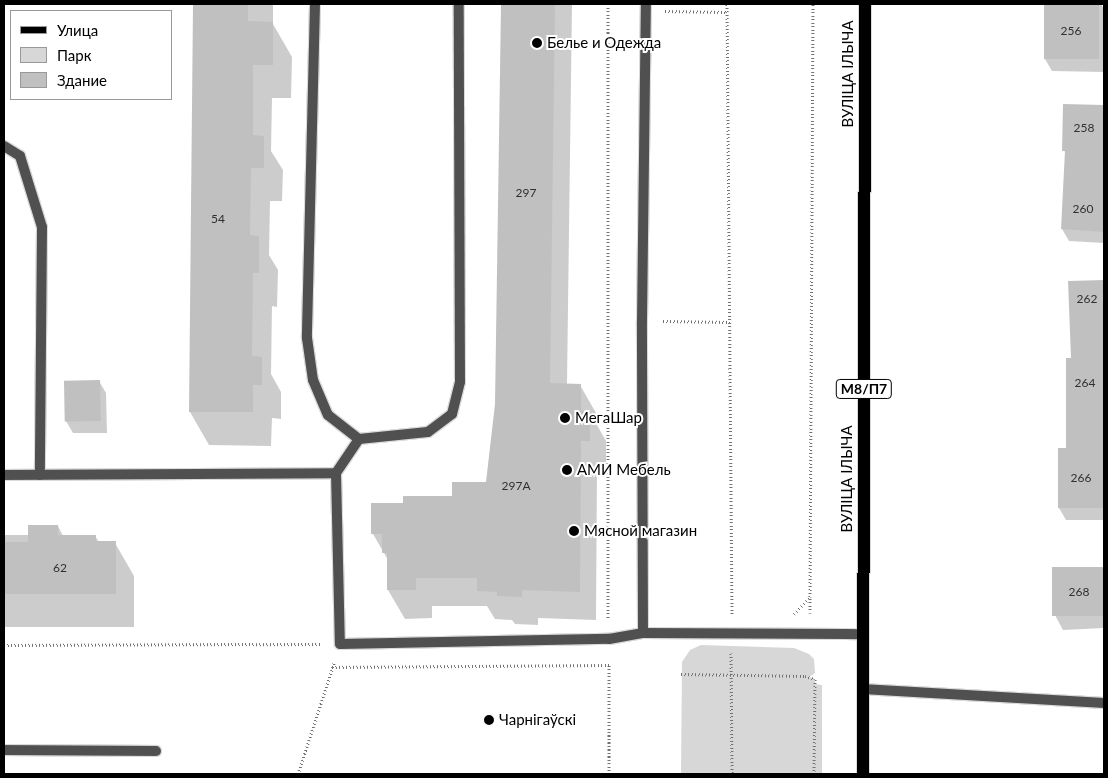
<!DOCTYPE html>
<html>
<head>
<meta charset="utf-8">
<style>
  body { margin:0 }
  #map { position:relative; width:1108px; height:778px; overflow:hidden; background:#fff; font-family:Lato,sans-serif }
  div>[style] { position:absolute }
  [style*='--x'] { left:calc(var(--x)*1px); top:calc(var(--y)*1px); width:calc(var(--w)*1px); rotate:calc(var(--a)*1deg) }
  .green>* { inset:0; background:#d7d7d7 }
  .shadow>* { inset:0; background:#0003 }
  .building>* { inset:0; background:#c0c0c0; transform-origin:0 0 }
  .path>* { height:3px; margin-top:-1.5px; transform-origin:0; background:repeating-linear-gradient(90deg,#727272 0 1px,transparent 0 3.5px) }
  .roads { filter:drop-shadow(1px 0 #dbdbdb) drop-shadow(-1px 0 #dbdbdb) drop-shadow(0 1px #dbdbdb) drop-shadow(0 -1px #dbdbdb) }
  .service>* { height:10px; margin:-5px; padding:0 5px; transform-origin:5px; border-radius:5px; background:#505050 }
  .primary>* { height:12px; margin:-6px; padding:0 6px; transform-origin:6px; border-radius:6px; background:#000 }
  .dots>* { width:14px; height:14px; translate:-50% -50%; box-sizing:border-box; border:2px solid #fff; border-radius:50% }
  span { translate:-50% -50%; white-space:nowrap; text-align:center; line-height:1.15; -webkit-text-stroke:4px #fff; paint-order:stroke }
  .number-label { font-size:12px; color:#303030 }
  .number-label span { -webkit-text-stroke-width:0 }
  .shield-label span { padding:1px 4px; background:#fff; border:1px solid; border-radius:4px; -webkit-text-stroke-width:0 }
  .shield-label { font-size:14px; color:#000; font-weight:700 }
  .poi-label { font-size:15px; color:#000 }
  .left { translate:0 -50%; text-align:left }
  .street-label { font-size:15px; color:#000 }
  .frame { position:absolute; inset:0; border:5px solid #000; pointer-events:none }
  .legend { position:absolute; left:10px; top:10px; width:162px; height:90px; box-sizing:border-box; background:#fff; border:1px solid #999; margin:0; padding:6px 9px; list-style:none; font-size:15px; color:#000 }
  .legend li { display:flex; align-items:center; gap:10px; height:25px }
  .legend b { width:25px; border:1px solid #999 }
</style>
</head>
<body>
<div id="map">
  <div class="green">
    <div style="clip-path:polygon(701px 645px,794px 648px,809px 654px,814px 659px,815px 673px,809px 677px,815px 679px,815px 684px,822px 685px,822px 774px,681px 774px,682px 662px,690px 650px)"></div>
  </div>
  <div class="shadow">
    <div style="clip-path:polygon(194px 4px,273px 4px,273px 24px,292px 57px,291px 98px,272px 98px,271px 151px,283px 170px,282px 201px,270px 201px,269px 255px,278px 270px,277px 307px,272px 306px,271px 374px,281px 392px,281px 419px,272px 418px,271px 446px,209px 445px,190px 412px)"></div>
    <div style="clip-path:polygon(503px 4px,572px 4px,567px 384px,580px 385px,596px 413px,597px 425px,606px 441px,606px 469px,597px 469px,596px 620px,538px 618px,538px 625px,515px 624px,512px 620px,495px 619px,487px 606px,432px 606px,432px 618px,405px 619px,388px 590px,388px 560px,373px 534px,404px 504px,453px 497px,487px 483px,496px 404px)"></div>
    <div style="clip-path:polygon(1046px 4px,1101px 4px,1104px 9px,1104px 72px,1052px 71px,1045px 59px)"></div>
    <div style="clip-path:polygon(1064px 106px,1104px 106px,1104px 243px,1069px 241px,1062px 229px,1066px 154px,1064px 150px)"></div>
    <div style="clip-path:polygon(1104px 281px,1104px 520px,1066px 520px,1059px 508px,1059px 449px,1067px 449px,1072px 360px,1070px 282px)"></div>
    <div style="clip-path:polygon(99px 381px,106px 393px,107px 433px,73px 433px,66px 421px)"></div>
    <div style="clip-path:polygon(58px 526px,63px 536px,95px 536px,99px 542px,115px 543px,134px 576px,134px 627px,4px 627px,4px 535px,30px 535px)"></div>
    <div style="clip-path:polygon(1104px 568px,1104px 628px,1063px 630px,1056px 617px,1054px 570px)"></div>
  </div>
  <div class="building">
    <div style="clip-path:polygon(193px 4px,248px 4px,248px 21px,273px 22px,273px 65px,253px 65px,253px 135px,264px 136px,264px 168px,251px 168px,250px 235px,259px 236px,259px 273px,253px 273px,252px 356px,262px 357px,262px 385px,253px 385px,253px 412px,189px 412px)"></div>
    <div style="clip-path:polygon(501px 4px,555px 4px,550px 383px,581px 384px,581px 411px,590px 411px,590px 441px,581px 441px,580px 592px,522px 590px,522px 597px,497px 596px,497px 592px,477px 591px,477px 578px,416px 578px,416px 590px,387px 590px,387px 553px,382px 553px,382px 534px,371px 534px,371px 503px,403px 503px,403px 496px,452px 496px,452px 482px,486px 482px,495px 404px)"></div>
    <div style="left:1044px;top:4px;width:55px;height:55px"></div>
    <div style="clip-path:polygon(1063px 104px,1104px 105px,1104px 232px,1061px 229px,1065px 151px,1062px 151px)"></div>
    <div style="clip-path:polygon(1104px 280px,1104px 508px,1058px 508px,1058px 448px,1066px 448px,1066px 358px,1071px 358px,1068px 281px)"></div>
    <div style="left:100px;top:380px;width:41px;height:36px;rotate:89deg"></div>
    <div style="clip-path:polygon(28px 525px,58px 525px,58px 535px,96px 535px,96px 541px,116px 541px,116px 594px,4px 594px,4px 542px,28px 542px)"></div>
    <div style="left:1104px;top:567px;width:49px;height:52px;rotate:90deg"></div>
  </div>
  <div class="path">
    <div style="--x:608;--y:4;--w:615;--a:90"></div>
    <div style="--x:727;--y:4;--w:611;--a:89.53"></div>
    <div style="--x:665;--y:11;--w:62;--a:0.9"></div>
    <div style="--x:663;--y:321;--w:67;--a:0.9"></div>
    <div style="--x:810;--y:613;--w:16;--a:-90"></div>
    <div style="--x:794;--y:614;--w:23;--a:-47"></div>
    <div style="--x:810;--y:597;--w:593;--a:-89.71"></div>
    <div style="--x:4;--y:645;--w:317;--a:-0.2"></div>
    <div style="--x:731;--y:653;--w:121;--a:89.5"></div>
    <div style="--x:332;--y:667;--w:277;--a:-0.4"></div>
    <div style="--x:609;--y:665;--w:109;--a:90"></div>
    <div style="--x:681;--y:674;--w:124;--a:0.9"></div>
    <div style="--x:805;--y:676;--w:10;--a:17"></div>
    <div style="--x:815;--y:679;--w:95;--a:90.6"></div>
    <div style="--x:298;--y:774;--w:117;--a:-72"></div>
  </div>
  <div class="roads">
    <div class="service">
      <div style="--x:315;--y:4;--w:334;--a:91.4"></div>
      <div style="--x:307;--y:338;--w:42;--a:81.9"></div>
      <div style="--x:313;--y:380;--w:38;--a:67"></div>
      <div style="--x:328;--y:415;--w:39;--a:38"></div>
      <div style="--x:4;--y:146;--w:19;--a:32"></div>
      <div style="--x:20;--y:156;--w:74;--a:72.8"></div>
      <div style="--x:42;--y:227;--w:248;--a:90.5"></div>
      <div style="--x:336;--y:473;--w:41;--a:-55.9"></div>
      <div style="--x:359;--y:439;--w:69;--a:-5.8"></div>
      <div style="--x:428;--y:432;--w:30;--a:-37"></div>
      <div style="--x:452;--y:414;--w:33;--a:-76"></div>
      <div style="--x:460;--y:382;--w:378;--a:-90.2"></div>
      <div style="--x:4;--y:475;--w:332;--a:-0.3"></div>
      <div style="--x:336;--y:473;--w:171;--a:88.7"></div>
      <div style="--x:340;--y:644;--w:269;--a:-1.1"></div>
      <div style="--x:609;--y:639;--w:35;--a:-10"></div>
      <div style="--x:643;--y:633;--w:220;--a:0.3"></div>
      <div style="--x:643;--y:633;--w:312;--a:-90.2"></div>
      <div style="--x:642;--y:321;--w:317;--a:-89.3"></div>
      <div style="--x:863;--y:689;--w:241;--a:3.3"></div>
      <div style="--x:4;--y:750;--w:152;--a:0.4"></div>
    </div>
    <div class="primary">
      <div style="--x:863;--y:774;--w:770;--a:-89.85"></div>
    </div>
  </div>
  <div class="dots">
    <div style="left:537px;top:43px;background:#000"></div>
    <div style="left:565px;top:418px;background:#000"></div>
    <div style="left:567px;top:470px;background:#000"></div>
    <div style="left:574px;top:531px;background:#000"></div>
    <div style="left:489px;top:720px;background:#000"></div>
  </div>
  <div class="number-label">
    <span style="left:1071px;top:31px">256</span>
    <span style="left:1084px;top:128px">258</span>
    <span style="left:526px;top:193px">297</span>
    <span style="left:1083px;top:209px">260</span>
    <span style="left:218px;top:219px">54</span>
    <span style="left:1087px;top:299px">262</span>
    <span style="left:1085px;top:383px">264</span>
    <span style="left:1081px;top:478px">266</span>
    <span style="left:516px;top:486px">297А</span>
    <span style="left:60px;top:568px">62</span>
    <span style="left:1079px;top:592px">268</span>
  </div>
  <div class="shield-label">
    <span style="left:864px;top:389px">М8/П7</span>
  </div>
  <div class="poi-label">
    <span class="left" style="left:547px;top:43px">Белье и Одежда</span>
    <span class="left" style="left:575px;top:418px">МегаШар</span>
    <span class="left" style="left:577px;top:470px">АМИ Мебель</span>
    <span class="left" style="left:584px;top:531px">Мясной магазин</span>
    <span class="left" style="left:499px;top:720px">Чарнігаўскі</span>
  </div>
  <div class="street-label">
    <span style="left:848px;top:74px;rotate:-90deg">ВУЛІЦА ІЛЬІЧА</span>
    <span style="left:847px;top:479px;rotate:-90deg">ВУЛІЦА ІЛЬІЧА</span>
  </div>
  <div class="frame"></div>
  <ul class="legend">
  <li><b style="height:6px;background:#000"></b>Улица</li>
  <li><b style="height:14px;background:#d7d7d7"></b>Парк</li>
  <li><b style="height:14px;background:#c0c0c0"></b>Здание</li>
  </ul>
</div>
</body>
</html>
